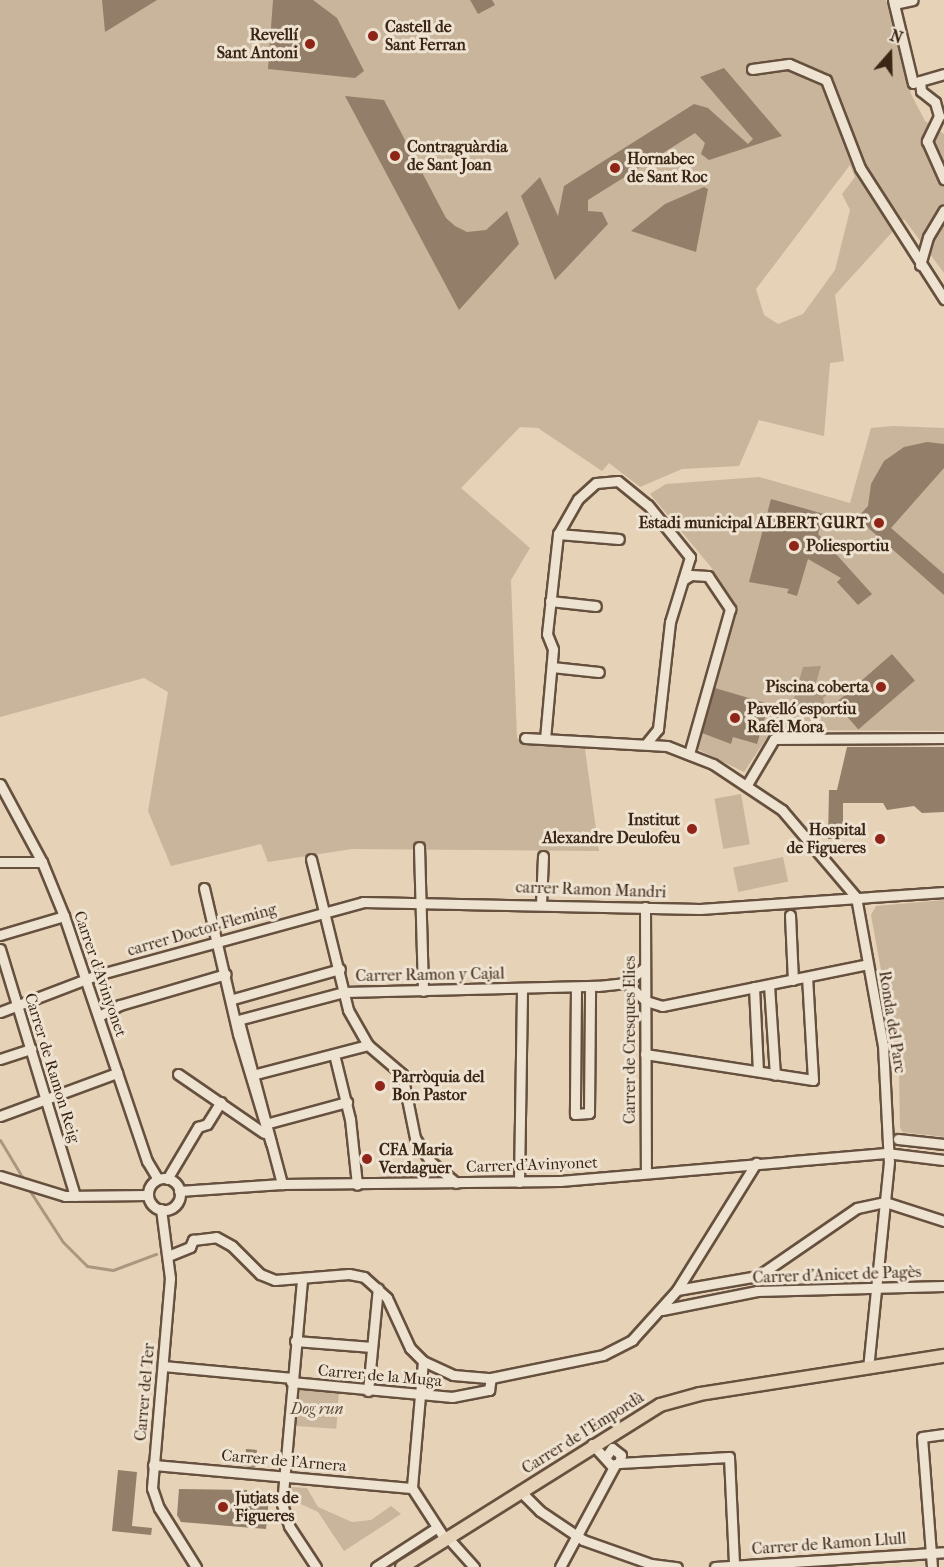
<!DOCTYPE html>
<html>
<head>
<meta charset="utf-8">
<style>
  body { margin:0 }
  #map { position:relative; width:944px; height:1567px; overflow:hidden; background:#e5d2b7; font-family:"IM FELL French Canon",serif }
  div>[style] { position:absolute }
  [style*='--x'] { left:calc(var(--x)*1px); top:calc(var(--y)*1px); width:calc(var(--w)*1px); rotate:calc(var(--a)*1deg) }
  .green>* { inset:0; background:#c8b59b; transform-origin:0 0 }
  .water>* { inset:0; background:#ab9780 }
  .stream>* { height:3px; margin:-1.5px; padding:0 1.5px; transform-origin:1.5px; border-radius:1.5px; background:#ab9780 }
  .building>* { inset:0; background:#937f69; transform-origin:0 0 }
  .roads { filter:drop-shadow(2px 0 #66503e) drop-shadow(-2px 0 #66503e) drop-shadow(0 2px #66503e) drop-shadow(0 -2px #66503e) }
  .minor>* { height:9px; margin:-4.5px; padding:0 4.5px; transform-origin:4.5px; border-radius:4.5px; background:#eee2d0 }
  .minor>.ring { margin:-4.5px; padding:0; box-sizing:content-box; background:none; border:9px solid #eee2d0; border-radius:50% }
  .major>* { height:12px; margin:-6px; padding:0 6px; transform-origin:6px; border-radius:6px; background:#e5d2b7 }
  .dots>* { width:16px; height:16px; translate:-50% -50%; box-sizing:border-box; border:3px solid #eee2d0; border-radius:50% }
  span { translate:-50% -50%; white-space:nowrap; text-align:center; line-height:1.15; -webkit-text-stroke:6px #eee2d0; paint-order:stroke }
  .poi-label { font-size:16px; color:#3b2515; font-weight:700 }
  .left { translate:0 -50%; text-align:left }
  .right { translate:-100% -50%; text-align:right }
  .street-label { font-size:16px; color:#3b2515 }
  .park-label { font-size:16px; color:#5e4936; font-style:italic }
  .north { position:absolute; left:860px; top:24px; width:60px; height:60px; -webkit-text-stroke:4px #eee2d0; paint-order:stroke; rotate:20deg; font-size:16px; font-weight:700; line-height:24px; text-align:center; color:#3b2515 }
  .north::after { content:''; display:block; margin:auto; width:21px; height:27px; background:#3b2515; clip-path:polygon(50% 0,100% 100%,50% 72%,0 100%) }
</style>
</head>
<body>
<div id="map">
  <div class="green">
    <div style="clip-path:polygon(evenodd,0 0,886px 0,911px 94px,925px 121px,944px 134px,944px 273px,904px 219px,835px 295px,844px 361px,830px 363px,824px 436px,759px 420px,739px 466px,682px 469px,640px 487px,609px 463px,602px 471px,538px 428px,520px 427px,461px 488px,530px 548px,511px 580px,517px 738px,585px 749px,599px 851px,352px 849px,268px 862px,261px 844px,171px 866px,148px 811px,168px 692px,144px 678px,0 717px,0 0,850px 165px,855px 177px,842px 194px,850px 210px,835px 270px,803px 314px,778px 324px,764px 315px,756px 289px,850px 165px)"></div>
    <div style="clip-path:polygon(893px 426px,944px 428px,944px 731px,772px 730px,744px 772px,697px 749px,737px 608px,711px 567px,650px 494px,666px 484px,759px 477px,850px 503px,871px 428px)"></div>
    <div style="left:741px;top:794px;width:51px;height:27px;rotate:80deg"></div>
    <div style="left:783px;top:857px;width:25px;height:51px;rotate:78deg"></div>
    <div style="clip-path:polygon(944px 900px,944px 1137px,902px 1132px,900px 1127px,899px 1069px,871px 915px,876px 906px)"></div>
    <div style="left:299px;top:1389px;width:40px;height:37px;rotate:4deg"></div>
    <div style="clip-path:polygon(291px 1487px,307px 1488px,318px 1507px,352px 1522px,371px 1520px,391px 1506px,401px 1514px,344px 1551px,318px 1512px,290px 1499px)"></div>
  </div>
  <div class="water">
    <div style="clip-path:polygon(821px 666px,815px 686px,821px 682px,834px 689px,823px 698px,826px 709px,791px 709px,803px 667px)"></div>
  </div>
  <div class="stream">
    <div style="--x:0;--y:1140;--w:47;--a:59"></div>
    <div style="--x:28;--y:1188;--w:64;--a:57.1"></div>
    <div style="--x:63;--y:1242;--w:34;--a:45"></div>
    <div style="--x:87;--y:1266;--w:26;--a:9"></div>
    <div style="--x:113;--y:1270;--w:46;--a:-20.4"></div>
  </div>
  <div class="building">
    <div style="clip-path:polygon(102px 0,157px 0,105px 32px)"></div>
    <div style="clip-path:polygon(273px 0,313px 0,337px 18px,364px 71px,355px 78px,268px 69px)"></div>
    <div style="clip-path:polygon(470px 0,492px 0,495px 5px,478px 14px)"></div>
    <div style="clip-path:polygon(724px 68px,782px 136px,709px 160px,701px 154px,705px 143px,695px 133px,588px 200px,588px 211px,602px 212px,608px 224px,555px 280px,521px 196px,540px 177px,558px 216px,564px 186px,694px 104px,708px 108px,748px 144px,753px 139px,700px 77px)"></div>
    <div style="clip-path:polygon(345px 96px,384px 100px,446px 218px,455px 226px,467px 232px,486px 230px,507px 211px,519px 244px,459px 310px)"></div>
    <div style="clip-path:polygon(704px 187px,708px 189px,696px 252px,631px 231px,665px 204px)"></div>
    <div style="clip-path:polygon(927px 442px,944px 444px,944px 468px,891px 528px,944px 574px,944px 595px,857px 518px,868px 506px,871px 484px,884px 461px,904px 447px)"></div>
    <div style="clip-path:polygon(771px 499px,824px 514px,818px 534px,872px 594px,858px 605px,837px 582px,841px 578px,808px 559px,797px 596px,787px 593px,789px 589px,749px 582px)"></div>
    <div style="left:892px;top:654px;width:35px;height:75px;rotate:49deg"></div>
    <div style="clip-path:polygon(715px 688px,769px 704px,757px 744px,733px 737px,731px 744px,702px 733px)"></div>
    <div style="clip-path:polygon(847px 747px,944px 747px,944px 812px,922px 813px,914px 806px,887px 810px,883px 803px,843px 803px,843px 839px,828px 839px,829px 790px,837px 790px)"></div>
    <div style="left:246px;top:1449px;width:11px;height:17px;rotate:5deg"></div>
    <div style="clip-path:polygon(118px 1470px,137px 1472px,132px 1526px,152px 1528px,151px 1535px,112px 1531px)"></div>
    <div style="clip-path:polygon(179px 1489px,247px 1490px,247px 1494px,269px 1497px,266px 1529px,181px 1522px,177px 1515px)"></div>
  </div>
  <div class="roads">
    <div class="minor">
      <div style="--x:893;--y:0;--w:85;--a:76.5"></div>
      <div style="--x:913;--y:83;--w:32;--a:-16"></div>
      <div style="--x:894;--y:4;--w:19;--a:-12"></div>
      <div style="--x:752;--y:69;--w:37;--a:-8"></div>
      <div style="--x:789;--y:64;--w:40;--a:23.4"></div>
      <div style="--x:826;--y:80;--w:94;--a:68.9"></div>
      <div style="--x:860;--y:168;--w:156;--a:57.3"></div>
      <div style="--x:920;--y:81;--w:10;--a:84"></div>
      <div style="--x:921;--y:91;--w:18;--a:38"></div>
      <div style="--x:935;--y:102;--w:15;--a:74"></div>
      <div style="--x:939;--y:116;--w:28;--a:116"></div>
      <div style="--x:927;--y:141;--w:42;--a:65.9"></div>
      <div style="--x:920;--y:265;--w:29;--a:-74"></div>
      <div style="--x:928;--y:237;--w:31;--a:-59"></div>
      <div style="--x:558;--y:534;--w:61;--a:4.7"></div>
      <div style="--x:683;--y:580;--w:9;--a:-32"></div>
      <div style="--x:691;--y:575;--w:17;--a:3"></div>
      <div style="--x:708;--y:576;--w:40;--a:56"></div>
      <div style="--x:730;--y:609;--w:151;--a:105.8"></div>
      <div style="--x:550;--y:601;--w:46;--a:6.2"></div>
      <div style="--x:552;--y:667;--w:47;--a:6.1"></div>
      <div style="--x:525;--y:738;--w:142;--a:3.2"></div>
      <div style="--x:667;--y:746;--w:49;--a:21.4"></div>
      <div style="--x:713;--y:764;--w:83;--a:33.7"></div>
      <div style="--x:782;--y:810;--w:114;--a:49.6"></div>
      <div style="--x:856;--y:897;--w:150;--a:79.7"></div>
      <div style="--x:883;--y:1045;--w:117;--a:87.1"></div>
      <div style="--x:889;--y:1162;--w:206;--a:95.8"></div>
      <div style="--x:545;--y:739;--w:90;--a:-84.9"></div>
      <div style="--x:553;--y:649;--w:16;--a:-112"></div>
      <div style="--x:547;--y:634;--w:101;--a:-83.7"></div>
      <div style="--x:558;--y:534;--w:40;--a:-60.3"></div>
      <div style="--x:578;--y:499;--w:24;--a:-42"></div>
      <div style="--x:596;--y:483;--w:22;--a:-5"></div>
      <div style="--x:618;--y:481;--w:38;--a:39"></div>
      <div style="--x:648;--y:505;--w:67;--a:51.1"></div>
      <div style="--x:690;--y:557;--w:68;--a:107.1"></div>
      <div style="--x:670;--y:622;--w:108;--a:96.4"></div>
      <div style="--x:658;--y:729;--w:19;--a:129"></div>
      <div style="--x:748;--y:783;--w:51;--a:-59.4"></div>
      <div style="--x:774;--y:739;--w:170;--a:-0.3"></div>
      <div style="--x:0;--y:784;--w:89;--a:61.7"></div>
      <div style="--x:42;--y:862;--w:58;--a:67.8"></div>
      <div style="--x:64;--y:916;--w:259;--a:71.3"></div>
      <div style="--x:147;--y:1161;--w:21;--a:59"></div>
      <div style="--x:419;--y:847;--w:144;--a:88.4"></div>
      <div style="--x:311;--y:859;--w:155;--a:76.2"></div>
      <div style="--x:348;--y:1010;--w:40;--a:60.3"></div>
      <div style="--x:368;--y:1045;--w:45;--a:40.5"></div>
      <div style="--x:402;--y:1074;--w:65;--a:78.5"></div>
      <div style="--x:415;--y:1138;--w:27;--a:57"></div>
      <div style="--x:430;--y:1161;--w:34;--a:40"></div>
      <div style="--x:0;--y:862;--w:42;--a:0"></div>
      <div style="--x:204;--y:888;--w:150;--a:76.9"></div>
      <div style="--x:238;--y:1034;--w:114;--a:73.2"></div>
      <div style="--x:541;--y:904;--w:48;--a:-87.6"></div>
      <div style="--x:645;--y:907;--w:266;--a:89.8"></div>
      <div style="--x:790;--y:915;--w:65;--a:87.4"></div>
      <div style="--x:0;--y:935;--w:67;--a:-16.5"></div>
      <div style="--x:0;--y:949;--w:258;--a:73.1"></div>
      <div style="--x:626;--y:983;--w:27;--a:42"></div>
      <div style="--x:646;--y:1001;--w:17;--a:17"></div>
      <div style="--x:662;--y:1006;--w:210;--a:-11.5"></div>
      <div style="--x:769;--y:985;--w:90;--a:86.2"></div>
      <div style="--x:576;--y:987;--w:127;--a:90.5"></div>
      <div style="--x:575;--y:1114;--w:14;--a:-4"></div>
      <div style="--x:589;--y:1113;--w:126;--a:-89.5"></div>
      <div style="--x:754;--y:987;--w:84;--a:87.3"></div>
      <div style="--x:233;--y:999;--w:111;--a:-15.7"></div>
      <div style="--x:0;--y:1012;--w:104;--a:-20.9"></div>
      <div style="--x:97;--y:975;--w:276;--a:-15.3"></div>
      <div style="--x:363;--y:902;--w:337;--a:1.2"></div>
      <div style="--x:700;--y:909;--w:245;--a:-4"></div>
      <div style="--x:99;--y:1016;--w:24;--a:-28"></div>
      <div style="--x:120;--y:1005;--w:110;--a:-16.3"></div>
      <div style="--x:238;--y:1020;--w:110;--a:-14.8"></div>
      <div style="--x:344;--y:992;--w:254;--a:-1.4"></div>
      <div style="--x:598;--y:986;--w:28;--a:-6"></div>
      <div style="--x:626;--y:983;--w:23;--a:-40"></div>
      <div style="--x:239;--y:1022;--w:168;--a:75.1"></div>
      <div style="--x:334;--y:1054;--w:67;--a:76.2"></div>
      <div style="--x:350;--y:1119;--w:66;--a:83.9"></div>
      <div style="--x:645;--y:1054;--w:170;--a:8.8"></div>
      <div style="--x:813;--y:1080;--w:103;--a:-93.3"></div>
      <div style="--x:0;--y:1059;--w:33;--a:-18"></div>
      <div style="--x:178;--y:1074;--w:104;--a:34.5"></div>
      <div style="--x:256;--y:1074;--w:116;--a:-14.5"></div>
      <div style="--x:0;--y:1116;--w:125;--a:-20.2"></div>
      <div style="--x:269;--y:1123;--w:81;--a:-15.1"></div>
      <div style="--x:898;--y:1139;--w:46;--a:6.2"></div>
      <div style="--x:0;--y:1176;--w:68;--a:17.1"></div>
      <div style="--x:65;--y:1196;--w:83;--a:-0.7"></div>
      <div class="ring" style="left:148px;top:1178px;width:23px;height:23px"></div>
      <div style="--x:167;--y:1179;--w:61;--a:-59.2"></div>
      <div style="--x:198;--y:1127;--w:9;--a:-18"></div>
      <div style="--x:207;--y:1124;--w:26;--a:-58"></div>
      <div style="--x:519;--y:1182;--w:193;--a:-89.1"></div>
      <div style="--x:179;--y:1191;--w:103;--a:-3.9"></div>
      <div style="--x:282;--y:1184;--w:278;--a:-0.6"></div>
      <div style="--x:560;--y:1181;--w:327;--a:-4.9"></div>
      <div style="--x:886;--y:1153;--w:58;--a:6.9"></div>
      <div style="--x:161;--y:1209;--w:70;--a:82.6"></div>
      <div style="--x:170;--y:1278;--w:211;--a:94.9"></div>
      <div style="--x:152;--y:1488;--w:21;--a:71"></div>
      <div style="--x:159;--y:1508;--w:70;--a:57.9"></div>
      <div style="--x:168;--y:1256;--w:24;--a:-22"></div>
      <div style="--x:190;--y:1247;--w:8;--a:-67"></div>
      <div style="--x:193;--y:1240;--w:23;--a:-7"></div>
      <div style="--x:216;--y:1237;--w:18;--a:29"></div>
      <div style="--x:232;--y:1246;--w:40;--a:45"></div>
      <div style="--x:260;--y:1274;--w:16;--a:22"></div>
      <div style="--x:275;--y:1280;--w:74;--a:-4.6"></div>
      <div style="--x:349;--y:1274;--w:15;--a:11"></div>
      <div style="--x:364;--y:1277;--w:31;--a:42"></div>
      <div style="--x:387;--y:1298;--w:55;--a:65.3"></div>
      <div style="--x:410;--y:1348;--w:18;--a:45"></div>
      <div style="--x:423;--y:1361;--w:33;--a:25"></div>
      <div style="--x:453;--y:1375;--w:38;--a:5"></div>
      <div style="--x:491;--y:1378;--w:114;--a:-11.6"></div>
      <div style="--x:603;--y:1355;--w:33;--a:-27"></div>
      <div style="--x:632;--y:1340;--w:67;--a:-48"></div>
      <div style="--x:677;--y:1290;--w:150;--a:-58.1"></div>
      <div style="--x:302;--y:1280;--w:225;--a:95.1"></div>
      <div style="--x:282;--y:1504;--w:23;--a:72"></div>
      <div style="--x:289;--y:1526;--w:49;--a:56.6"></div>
      <div style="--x:677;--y:1290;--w:82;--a:-9.8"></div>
      <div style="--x:758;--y:1276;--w:120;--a:-34.5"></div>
      <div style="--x:857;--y:1208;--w:29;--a:-12"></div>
      <div style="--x:885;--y:1202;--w:62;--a:17.9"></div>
      <div style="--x:662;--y:1310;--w:97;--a:-11.3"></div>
      <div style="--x:757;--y:1291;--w:187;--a:-1.5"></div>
      <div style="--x:295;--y:1341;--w:77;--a:4.5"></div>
      <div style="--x:423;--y:1361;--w:127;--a:95"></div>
      <div style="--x:412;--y:1488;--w:61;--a:57.1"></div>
      <div style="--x:163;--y:1366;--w:130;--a:5.3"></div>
      <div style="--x:291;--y:1382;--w:162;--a:5.3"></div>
      <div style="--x:452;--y:1397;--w:38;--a:-11"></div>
      <div style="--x:489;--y:1390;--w:12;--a:-81"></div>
      <div style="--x:368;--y:1391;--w:103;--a:-84.5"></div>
      <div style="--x:592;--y:1444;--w:28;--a:48"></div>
      <div style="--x:611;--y:1465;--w:8;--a:-14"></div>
      <div style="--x:619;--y:1463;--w:8;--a:-76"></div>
      <div style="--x:621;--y:1455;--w:11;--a:-142"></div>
      <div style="--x:612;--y:1448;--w:12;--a:125"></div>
      <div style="--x:619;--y:1463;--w:110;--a:-3.1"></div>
      <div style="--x:729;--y:1457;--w:108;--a:87.3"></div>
      <div style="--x:153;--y:1465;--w:260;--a:5.1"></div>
      <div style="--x:520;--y:1491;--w:28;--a:45"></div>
      <div style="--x:540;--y:1511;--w:52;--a:34"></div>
      <div style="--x:583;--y:1540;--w:72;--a:19.4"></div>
      <div style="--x:651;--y:1564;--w:26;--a:7"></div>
      <div style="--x:448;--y:1538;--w:39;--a:48"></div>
      <div style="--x:376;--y:1567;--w:72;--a:-33"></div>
      <div style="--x:560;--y:1567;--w:116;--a:-61.7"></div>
      <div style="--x:715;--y:1567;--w:229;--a:-3.7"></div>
      <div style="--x:932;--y:1567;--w:130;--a:-94.4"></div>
      <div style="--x:922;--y:1437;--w:22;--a:-8"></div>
    </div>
    <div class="major">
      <div style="--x:402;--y:1567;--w:305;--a:-32.1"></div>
      <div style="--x:660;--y:1405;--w:41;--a:-15.4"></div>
      <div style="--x:700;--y:1394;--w:247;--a:-8.9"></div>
    </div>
  </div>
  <div class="dots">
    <div style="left:373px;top:36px;background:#8f2418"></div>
    <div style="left:310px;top:44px;background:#8f2418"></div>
    <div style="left:395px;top:156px;background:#8f2418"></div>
    <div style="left:615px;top:168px;background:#8f2418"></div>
    <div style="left:879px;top:523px;background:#8f2418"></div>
    <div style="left:794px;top:546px;background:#8f2418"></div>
    <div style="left:881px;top:687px;background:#8f2418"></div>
    <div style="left:735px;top:718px;background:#8f2418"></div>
    <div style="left:692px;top:829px;background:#8f2418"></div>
    <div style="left:880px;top:839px;background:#8f2418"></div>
    <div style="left:380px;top:1086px;background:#8f2418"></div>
    <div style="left:367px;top:1159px;background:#8f2418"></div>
    <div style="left:223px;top:1507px;background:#8f2418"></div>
  </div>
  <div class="poi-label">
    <span class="left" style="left:385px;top:36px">Castell de<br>Sant Ferran</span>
    <span class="right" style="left:298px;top:44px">Revellí<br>Sant Antoni</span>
    <span class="left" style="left:407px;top:156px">Contraguàrdia<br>de Sant Joan</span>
    <span class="left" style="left:627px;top:168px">Hornabec<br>de Sant Roc</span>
    <span class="right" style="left:867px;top:523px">Estadi municipal ALBERT GURT</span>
    <span class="left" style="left:806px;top:546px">Poliesportiu</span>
    <span class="right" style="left:869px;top:687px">Piscina coberta</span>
    <span class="left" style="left:747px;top:718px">Pavelló esportiu<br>Rafel Mora</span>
    <span class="right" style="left:680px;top:829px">Institut<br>Alexandre Deulofeu</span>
    <span class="right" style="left:866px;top:839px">Hospital<br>de Figueres</span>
    <span class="left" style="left:392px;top:1086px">Parròquia del<br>Bon Pastor</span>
    <span class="left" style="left:379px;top:1159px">CFA Maria<br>Verdaguer</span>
    <span class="left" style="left:235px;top:1507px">Jutjats de<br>Figueres</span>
  </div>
  <div class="street-label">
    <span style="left:591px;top:890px;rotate:2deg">carrer Ramon Mandri</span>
    <span style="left:202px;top:930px;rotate:-16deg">carrer Doctor Fleming</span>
    <span style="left:100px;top:974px;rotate:71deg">Carrer d'Avinyonet</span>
    <span style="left:430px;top:975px;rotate:-1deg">Carrer Ramon y Cajal</span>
    <span style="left:892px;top:1022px;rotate:81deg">Ronda del Parc</span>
    <span style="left:630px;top:1040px;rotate:-90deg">Carrer de Cresques Elies</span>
    <span style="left:52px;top:1068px;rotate:73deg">Carrer de Ramon Reig</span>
    <span style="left:532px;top:1165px;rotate:-2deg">Carrer d'Avinyonet</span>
    <span style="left:837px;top:1275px;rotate:-2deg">Carrer d'Anicet de Pagès</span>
    <span style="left:380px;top:1376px;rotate:5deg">Carrer de la Muga</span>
    <span style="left:145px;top:1392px;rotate:-85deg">Carrer del Ter</span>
    <span style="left:583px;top:1433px;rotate:-32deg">Carrer de l'Empordà</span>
    <span style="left:284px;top:1461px;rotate:5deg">Carrer de l'Arnera</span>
    <span style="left:829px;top:1544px;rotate:-4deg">Carrer de Ramon Llull</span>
  </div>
  <div class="park-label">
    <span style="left:317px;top:1409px">Dog run</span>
  </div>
  <div class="north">N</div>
</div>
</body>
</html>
